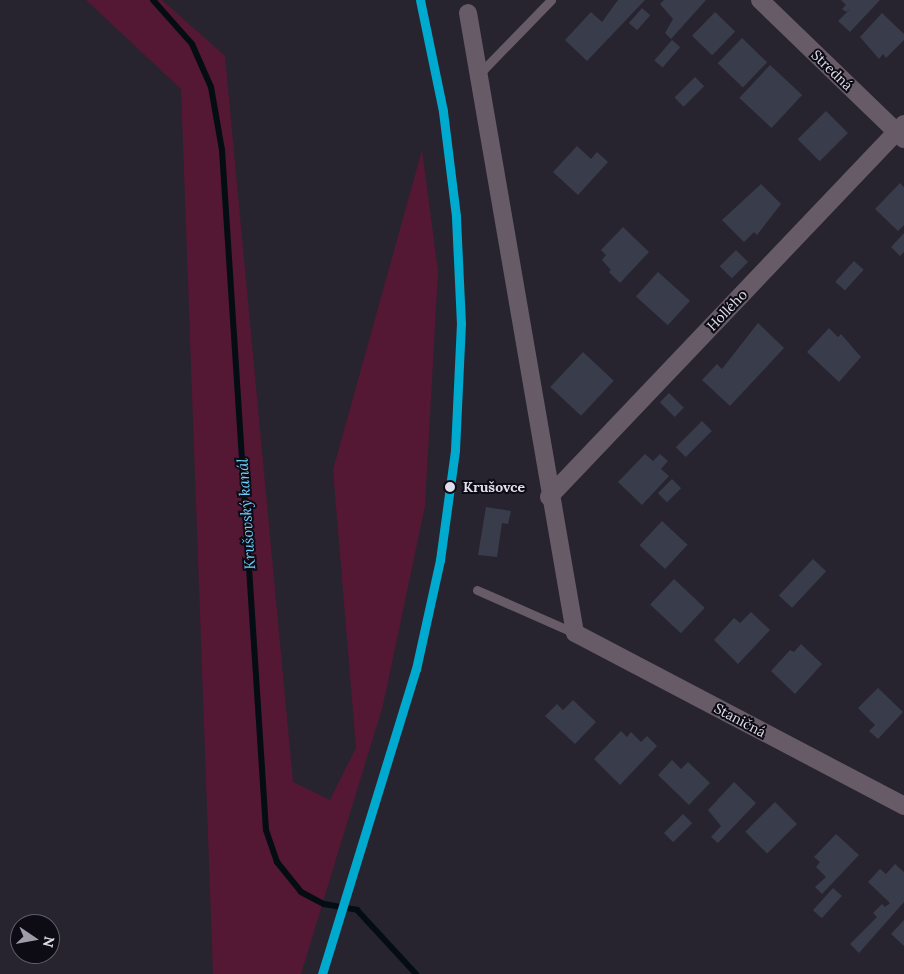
<!DOCTYPE html>
<html>
<head>
<meta charset="utf-8">
<style>
  body { margin:0 }
  #map { position:relative; width:904px; height:974px; overflow:hidden; background:#27242f; font-family:Lora,serif }
  div>[style] { position:absolute }
  [style*='--x'] { left:calc(var(--x)*1px); top:calc(var(--y)*1px); width:calc(var(--w)*1px); rotate:calc(var(--a)*1deg) }
  .green>* { inset:0; background:#541734 }
  .stream>* { height:6px; margin:-3px; padding:0 3px; transform-origin:3px; border-radius:3px; background:#050d14 }
  .building>* { inset:0; background:#383c4b; transform-origin:0 0 }
  .lane>* { height:9px; margin:-4.5px; padding:0 4.5px; transform-origin:4.5px; border-radius:4.5px; background:#675b68 }
  .street>* { height:18px; margin:-9px; padding:0 9px; transform-origin:9px; border-radius:9px; background:#675b68 }
  .rail-1>* { height:9px; margin:-4.5px; padding:0 4.5px; transform-origin:4.5px; border-radius:4.5px; background:#00a9ce }
  .dots>* { width:14px; height:14px; translate:-50% -50%; box-sizing:border-box; border:2px solid #0d0b14; border-radius:50% }
  span { translate:-50% -50%; white-space:nowrap; text-align:center; line-height:1.15; -webkit-text-stroke:4px #0d0b14; paint-order:stroke }
  .street-label { font-size:14px; color:#e0deec }
  .stop-label { font-size:14px; color:#e0deec; font-weight:700 }
  .left { translate:0 -50%; text-align:left }
  .water-label { font-size:15px; color:#6fcefc; font-style:italic }
  .north { position:absolute; left:10px; top:914px; width:50px; height:50px; box-sizing:border-box; background:#0d0b14; border:1px solid #615f6a; border-radius:50%; rotate:102deg; font-size:14px; font-weight:700; line-height:20px; text-align:center; color:#e0deec }
  .north::after { content:''; display:block; margin:auto; width:18px; height:22px; background:#9f9daa; clip-path:polygon(50% 0,100% 100%,50% 72%,0 100%) }
</style>
</head>
<body>
<div id="map">
  <div class="green">
    <div style="clip-path:polygon(86px 0,162px 0,225px 56px,293px 782px,330px 800px,356px 748px,333px 470px,422px 150px,438px 271px,425px 506px,383px 705px,301px 974px,213px 974px,181px 89px)"></div>
  </div>
  <div class="stream">
    <div style="--x:153;--y:0;--w:59;--a:48.4"></div>
    <div style="--x:192;--y:44;--w:47;--a:66.2"></div>
    <div style="--x:211;--y:87;--w:64;--a:80.1"></div>
    <div style="--x:222;--y:150;--w:681;--a:86.3"></div>
    <div style="--x:266;--y:830;--w:34;--a:71"></div>
    <div style="--x:277;--y:862;--w:38;--a:51"></div>
    <div style="--x:301;--y:892;--w:26;--a:28"></div>
    <div style="--x:324;--y:904;--w:34;--a:10"></div>
    <div style="--x:357;--y:910;--w:87;--a:47.3"></div>
  </div>
  <div class="building">
    <div style="clip-path:polygon(618px 0,645px 0,587px 61px,565px 40px,591px 12px,602px 22px)"></div>
    <div style="clip-path:polygon(664px 0,706px 0,671px 39px,665px 33px,673px 19px,660px 4px)"></div>
    <div style="clip-path:polygon(841px 0,880px 0,850px 32px,838px 21px,850px 9px,846px 12px,842px 9px,846px 5px)"></div>
    <div style="left:642px;top:8px;width:11px;height:20px;rotate:41deg"></div>
    <div style="left:715px;top:12px;width:28px;height:33px;rotate:44deg"></div>
    <div style="clip-path:polygon(882px 13px,904px 34px,904px 40px,886px 58px,883px 54px,879px 59px,860px 37px)"></div>
    <div style="left:742px;top:38px;width:35px;height:35px;rotate:44deg"></div>
    <div style="left:672px;top:40px;width:11px;height:27px;rotate:41deg"></div>
    <div style="left:770px;top:65px;width:44px;height:45px;rotate:43deg"></div>
    <div style="left:695px;top:77px;width:13px;height:29px;rotate:45deg"></div>
    <div style="left:826px;top:111px;width:31px;height:40px;rotate:45deg"></div>
    <div style="clip-path:polygon(577px 146px,591px 159px,597px 152px,608px 162px,578px 195px,553px 172px)"></div>
    <div style="clip-path:polygon(900px 183px,904px 187px,904px 225px,898px 231px,875px 209px)"></div>
    <div style="clip-path:polygon(761px 184px,781px 204px,757px 235px,754px 232px,744px 242px,722px 220px)"></div>
    <div style="clip-path:polygon(623px 227px,649px 252px,620px 283px,609px 272px,611px 270px,602px 260px,606px 255px,601px 250px)"></div>
    <div style="clip-path:polygon(904px 233px,904px 252px,900px 256px,891px 247px)"></div>
    <div style="left:736px;top:250px;width:17px;height:23px;rotate:45deg"></div>
    <div style="left:854px;top:261px;width:13px;height:28px;rotate:42deg"></div>
    <div style="left:658px;top:272px;width:43px;height:33px;rotate:42deg"></div>
    <div style="clip-path:polygon(758px 323px,784px 348px,730px 406px,702px 380px,717px 364px,722px 369px)"></div>
    <div style="clip-path:polygon(829px 328px,838px 337px,841px 334px,861px 357px,839px 382px,807px 352px)"></div>
    <div style="left:583px;top:352px;width:42px;height:48px;rotate:43deg"></div>
    <div style="left:669px;top:393px;width:21px;height:13px;rotate:45deg"></div>
    <div style="left:702px;top:421px;width:14px;height:37px;rotate:45deg"></div>
    <div style="clip-path:polygon(645px 454px,653px 461px,660px 454px,668px 461px,661px 469px,669px 476px,642px 505px,618px 482px)"></div>
    <div style="left:672px;top:479px;width:13px;height:20px;rotate:45deg"></div>
    <div style="clip-path:polygon(486px 507px,511px 511px,508px 524px,502px 523px,497px 557px,478px 555px)"></div>
    <div style="left:662px;top:521px;width:35px;height:33px;rotate:43deg"></div>
    <div style="left:813px;top:559px;width:18px;height:50px;rotate:43deg"></div>
    <div style="left:674px;top:579px;width:42px;height:35px;rotate:43deg"></div>
    <div style="clip-path:polygon(751px 612px,770px 630px,738px 664px,714px 640px,734px 618px,740px 623px)"></div>
    <div style="clip-path:polygon(801px 644px,822px 664px,795px 694px,771px 671px,790px 650px,794px 652px)"></div>
    <div style="clip-path:polygon(878px 688px,903px 712px,878px 739px,869px 731px,875px 725px,858px 708px)"></div>
    <div style="clip-path:polygon(573px 700px,596px 722px,575px 744px,545px 716px,557px 704px,563px 710px)"></div>
    <div style="clip-path:polygon(621px 731px,627px 737px,631px 732px,641px 742px,647px 736px,657px 746px,620px 785px,594px 759px)"></div>
    <div style="clip-path:polygon(672px 760px,681px 769px,688px 762px,710px 783px,689px 805px,658px 775px)"></div>
    <div style="clip-path:polygon(734px 782px,756px 803px,718px 843px,711px 837px,721px 826px,708px 810px)"></div>
    <div style="left:775px;top:802px;width:31px;height:42px;rotate:45deg"></div>
    <div style="left:683px;top:814px;width:13px;height:27px;rotate:45deg"></div>
    <div style="clip-path:polygon(836px 834px,859px 855px,822px 894px,815px 887px,826px 877px,816px 867px,820px 862px,814px 857px)"></div>
    <div style="clip-path:polygon(895px 864px,904px 872px,904px 902px,859px 953px,850px 944px,877px 917px,873px 913px,882px 904px,885px 907px,890px 903px,868px 882px,880px 869px,886px 874px)"></div>
    <div style="left:833px;top:888px;width:12px;height:30px;rotate:42deg"></div>
    <div style="clip-path:polygon(904px 920px,904px 946px,891px 934px)"></div>
  </div>
  <div class="lane">
    <div style="--x:480;--y:73;--w:102;--a:-45.8"></div>
    <div style="--x:477;--y:590;--w:107;--a:23.7"></div>
  </div>
  <div class="street">
    <div style="--x:760;--y:0;--w:200;--a:44"></div>
    <div style="--x:468;--y:13;--w:629;--a:80.21"></div>
    <div style="--x:575;--y:633;--w:372;--a:27.7"></div>
    <div style="--x:549;--y:497;--w:515;--a:-46.42"></div>
  </div>
  <div class="rail-1">
    <div style="--x:322;--y:974;--w:319;--a:-72.9"></div>
    <div style="--x:416;--y:669;--w:112;--a:-77.6"></div>
    <div style="--x:440;--y:560;--w:111;--a:-82.2"></div>
    <div style="--x:455;--y:450;--w:126;--a:-87.3"></div>
    <div style="--x:461;--y:324;--w:108;--a:-92.7"></div>
    <div style="--x:456;--y:216;--w:106;--a:-97.1"></div>
    <div style="--x:443;--y:111;--w:113;--a:-101.7"></div>
  </div>
  <div class="dots">
    <div style="left:450px;top:487px;background:#e0deec"></div>
  </div>
  <div class="street-label">
    <span style="left:832px;top:70px;rotate:44deg">Stredná</span>
    <span style="left:727px;top:310px;rotate:-46deg">Hollého</span>
    <span style="left:740px;top:720px;rotate:28deg">Staničná</span>
  </div>
  <div class="stop-label">
    <span class="left" style="left:463px;top:487px">Krušovce</span>
  </div>
  <div class="water-label">
    <span style="left:246px;top:514px;rotate:-94deg">Krušovský kanál</span>
  </div>
  <div class="north">N</div>
</div>
</body>
</html>
